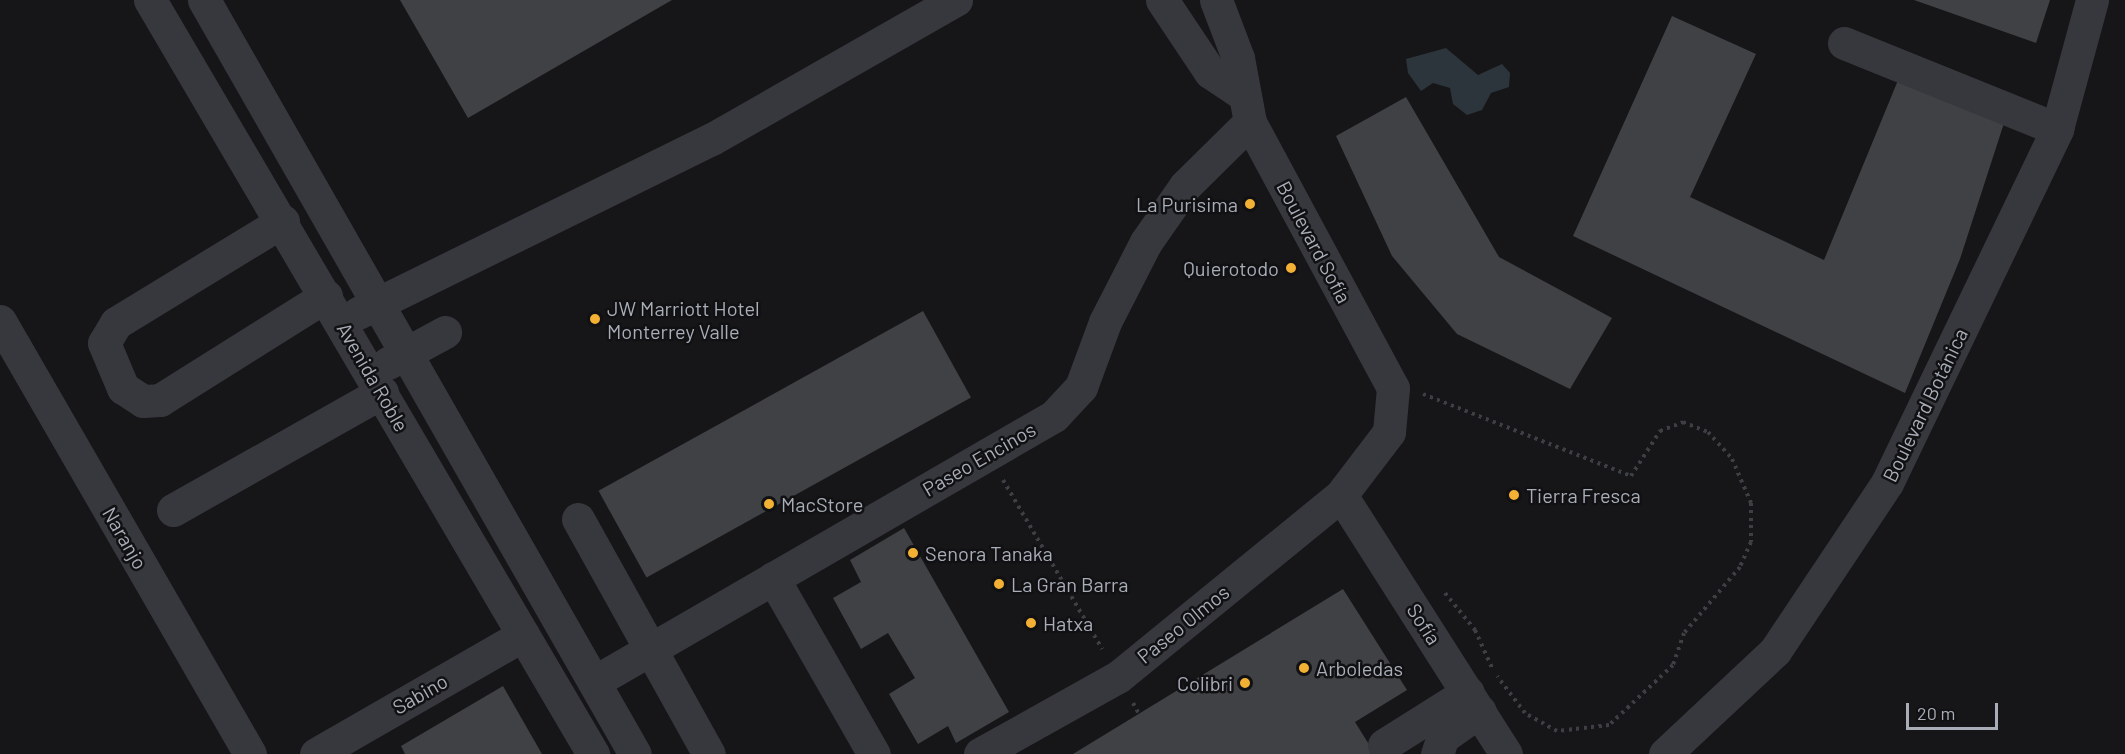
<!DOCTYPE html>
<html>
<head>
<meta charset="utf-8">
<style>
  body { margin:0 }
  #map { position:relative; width:2125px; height:754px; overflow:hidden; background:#161618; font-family:Barlow,sans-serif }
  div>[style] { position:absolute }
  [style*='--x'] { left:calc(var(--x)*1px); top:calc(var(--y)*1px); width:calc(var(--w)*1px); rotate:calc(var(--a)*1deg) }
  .water>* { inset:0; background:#2c353c }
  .building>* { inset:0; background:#404145; transform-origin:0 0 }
  .path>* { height:4px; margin-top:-2px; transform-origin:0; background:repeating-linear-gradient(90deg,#3d3f44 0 3px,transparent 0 7.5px) }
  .minor>* { height:33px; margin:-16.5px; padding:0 16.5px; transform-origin:16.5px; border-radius:16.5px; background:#37383d }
  .dots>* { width:16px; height:16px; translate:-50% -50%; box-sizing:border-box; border:3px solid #111113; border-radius:50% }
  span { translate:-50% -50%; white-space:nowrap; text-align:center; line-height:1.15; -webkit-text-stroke:5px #111113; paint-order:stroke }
  .poi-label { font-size:20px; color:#a8adb8 }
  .right { translate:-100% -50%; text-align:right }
  .left { translate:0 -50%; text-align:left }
  .street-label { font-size:20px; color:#a8adb8 }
  .scale { position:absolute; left:1906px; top:703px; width:92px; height:27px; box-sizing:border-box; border:3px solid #a8adb8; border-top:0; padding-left:8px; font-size:18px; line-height:21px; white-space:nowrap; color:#a8adb8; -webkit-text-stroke:4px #111113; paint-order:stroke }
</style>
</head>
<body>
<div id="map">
  <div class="water">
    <div style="clip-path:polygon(1446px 48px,1478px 75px,1502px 64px,1510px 73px,1509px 87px,1491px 93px,1482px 110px,1467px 115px,1453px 104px,1450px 88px,1433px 83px,1421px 91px,1408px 73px,1406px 59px)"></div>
  </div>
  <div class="building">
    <div style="clip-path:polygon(400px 0,672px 0,468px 118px)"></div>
    <div style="clip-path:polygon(1914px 0,2050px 0,2036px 43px)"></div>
    <div style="clip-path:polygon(1672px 16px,1756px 54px,1690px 197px,1824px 260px,1901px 73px,2005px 120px,1960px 259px,1905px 393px,1573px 236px)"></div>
    <div style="clip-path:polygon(1406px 97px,1499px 257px,1612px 318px,1570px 389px,1457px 334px,1392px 256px,1336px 136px)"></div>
    <div style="left:923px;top:311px;width:99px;height:371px;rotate:61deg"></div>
    <div style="clip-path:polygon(904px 528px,1009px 712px,956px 743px,948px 726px,918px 744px,889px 694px,915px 678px,888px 633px,861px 649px,833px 598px,861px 582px,850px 560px)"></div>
    <div style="clip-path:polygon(1343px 589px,1407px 690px,1355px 722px,1375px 754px,1073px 754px)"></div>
    <div style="clip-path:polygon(503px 686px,542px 754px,405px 754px,401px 746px)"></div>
  </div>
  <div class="path">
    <div style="--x:1423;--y:394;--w:224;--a:21.5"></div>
    <div style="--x:1631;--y:476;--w:54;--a:-57.2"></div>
    <div style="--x:1660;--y:431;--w:25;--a:-21"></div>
    <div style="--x:1683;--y:422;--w:27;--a:22"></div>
    <div style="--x:1708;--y:432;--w:36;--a:48"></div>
    <div style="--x:1732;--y:459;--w:48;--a:66.6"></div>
    <div style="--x:1751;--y:503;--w:39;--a:90"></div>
    <div style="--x:1751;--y:542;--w:27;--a:114"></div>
    <div style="--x:1740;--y:567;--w:87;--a:130.3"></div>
    <div style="--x:1684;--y:633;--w:34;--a:109"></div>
    <div style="--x:1673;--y:665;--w:88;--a:136.8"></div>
    <div style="--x:1609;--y:725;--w:52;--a:173.4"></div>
    <div style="--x:1557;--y:731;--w:37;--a:-151"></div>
    <div style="--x:1525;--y:713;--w:46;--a:-127.1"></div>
    <div style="--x:1003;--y:480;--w:196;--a:59.6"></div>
    <div style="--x:1445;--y:593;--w:48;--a:51"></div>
    <div style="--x:1475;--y:630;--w:44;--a:65.8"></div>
    <div style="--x:1133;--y:703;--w:13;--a:61"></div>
  </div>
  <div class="minor">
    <div style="--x:150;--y:0;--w:875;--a:59.56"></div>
    <div style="--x:204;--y:0;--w:868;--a:60.25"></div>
    <div style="--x:1162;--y:0;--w:87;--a:56.3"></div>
    <div style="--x:1210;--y:72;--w:37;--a:34"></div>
    <div style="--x:1844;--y:43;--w:230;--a:22"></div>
    <div style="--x:283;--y:221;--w:196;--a:148.6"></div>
    <div style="--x:116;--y:323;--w:23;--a:121"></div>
    <div style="--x:104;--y:343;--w:49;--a:67.1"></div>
    <div style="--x:123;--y:388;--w:24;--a:33"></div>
    <div style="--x:143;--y:401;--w:17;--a:-3"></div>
    <div style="--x:160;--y:400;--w:196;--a:-32.1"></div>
    <div style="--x:358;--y:313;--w:394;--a:-26.2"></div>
    <div style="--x:712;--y:139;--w:281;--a:-29.7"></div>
    <div style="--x:0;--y:321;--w:500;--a:60"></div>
    <div style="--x:388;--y:363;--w:65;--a:-28.5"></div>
    <div style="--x:1341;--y:495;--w:307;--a:57.5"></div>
    <div style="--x:173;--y:510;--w:240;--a:-29.4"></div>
    <div style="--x:578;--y:519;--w:269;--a:60.9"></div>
    <div style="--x:773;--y:578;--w:203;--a:60.2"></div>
    <div style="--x:594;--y:682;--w:531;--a:-30.04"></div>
    <div style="--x:1054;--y:416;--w:40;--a:-47"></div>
    <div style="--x:1081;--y:387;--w:69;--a:-69.7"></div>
    <div style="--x:1105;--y:322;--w:90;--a:-62.9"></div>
    <div style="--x:1146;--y:242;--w:68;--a:-55.1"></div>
    <div style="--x:1185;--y:186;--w:91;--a:-44.6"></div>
    <div style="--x:1384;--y:745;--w:99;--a:-32.2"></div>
    <div style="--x:316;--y:754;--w:239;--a:-29.9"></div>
    <div style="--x:980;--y:754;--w:158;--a:-29.2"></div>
    <div style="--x:1118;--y:677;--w:288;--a:-39.2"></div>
    <div style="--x:1341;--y:495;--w:79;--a:-52.7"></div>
    <div style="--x:1389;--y:432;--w:44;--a:-84.8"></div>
    <div style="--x:1393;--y:388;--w:302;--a:-118.3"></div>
    <div style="--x:1250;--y:122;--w:65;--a:-100.6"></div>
    <div style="--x:1238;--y:58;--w:62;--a:-110.8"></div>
    <div style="--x:1437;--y:754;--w:18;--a:-71"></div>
    <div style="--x:1443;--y:737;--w:45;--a:-35.1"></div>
    <div style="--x:1665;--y:754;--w:151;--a:-43.1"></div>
    <div style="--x:1775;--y:651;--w:202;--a:-56.3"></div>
    <div style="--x:1887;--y:483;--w:393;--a:-64.3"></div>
    <div style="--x:2057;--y:129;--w:134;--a:-74.8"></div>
  </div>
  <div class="dots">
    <div style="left:1250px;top:204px;background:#f2b134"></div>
    <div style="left:1291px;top:268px;background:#f2b134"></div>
    <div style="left:595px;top:319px;background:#f2b134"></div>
    <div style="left:1514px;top:495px;background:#f2b134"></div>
    <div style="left:769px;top:504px;background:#f2b134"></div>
    <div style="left:913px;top:553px;background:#f2b134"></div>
    <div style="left:999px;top:584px;background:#f2b134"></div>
    <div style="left:1031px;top:623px;background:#f2b134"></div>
    <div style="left:1304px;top:668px;background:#f2b134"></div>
    <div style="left:1245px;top:683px;background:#f2b134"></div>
  </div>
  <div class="poi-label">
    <span class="right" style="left:1238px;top:204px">La Purisima</span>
    <span class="right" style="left:1279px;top:268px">Quierotodo</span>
    <span class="left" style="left:607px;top:320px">JW Marriott Hotel<br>Monterrey Valle</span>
    <span class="left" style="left:1526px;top:495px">Tierra Fresca</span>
    <span class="left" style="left:781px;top:504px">MacStore</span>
    <span class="left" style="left:925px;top:553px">Senora Tanaka</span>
    <span class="left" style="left:1011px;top:584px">La Gran Barra</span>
    <span class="left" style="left:1043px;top:623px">Hatxa</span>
    <span class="left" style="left:1316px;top:668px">Arboledas</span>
    <span class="right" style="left:1233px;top:683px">Colibri</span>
  </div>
  <div class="street-label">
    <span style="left:1314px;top:242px;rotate:62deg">Boulevard Sofía</span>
    <span style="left:373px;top:377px;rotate:60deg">Avenida Roble</span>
    <span style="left:1925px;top:405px;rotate:-64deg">Boulevard Botánica</span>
    <span style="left:979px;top:459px;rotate:-30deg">Paseo Encinos</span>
    <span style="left:125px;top:538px;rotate:60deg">Naranjo</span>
    <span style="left:1183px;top:624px;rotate:-39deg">Paseo Olmos</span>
    <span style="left:1424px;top:624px;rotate:57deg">Sofía</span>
    <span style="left:420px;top:694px;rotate:-30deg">Sabino</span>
  </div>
  <div class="scale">20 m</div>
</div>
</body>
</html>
